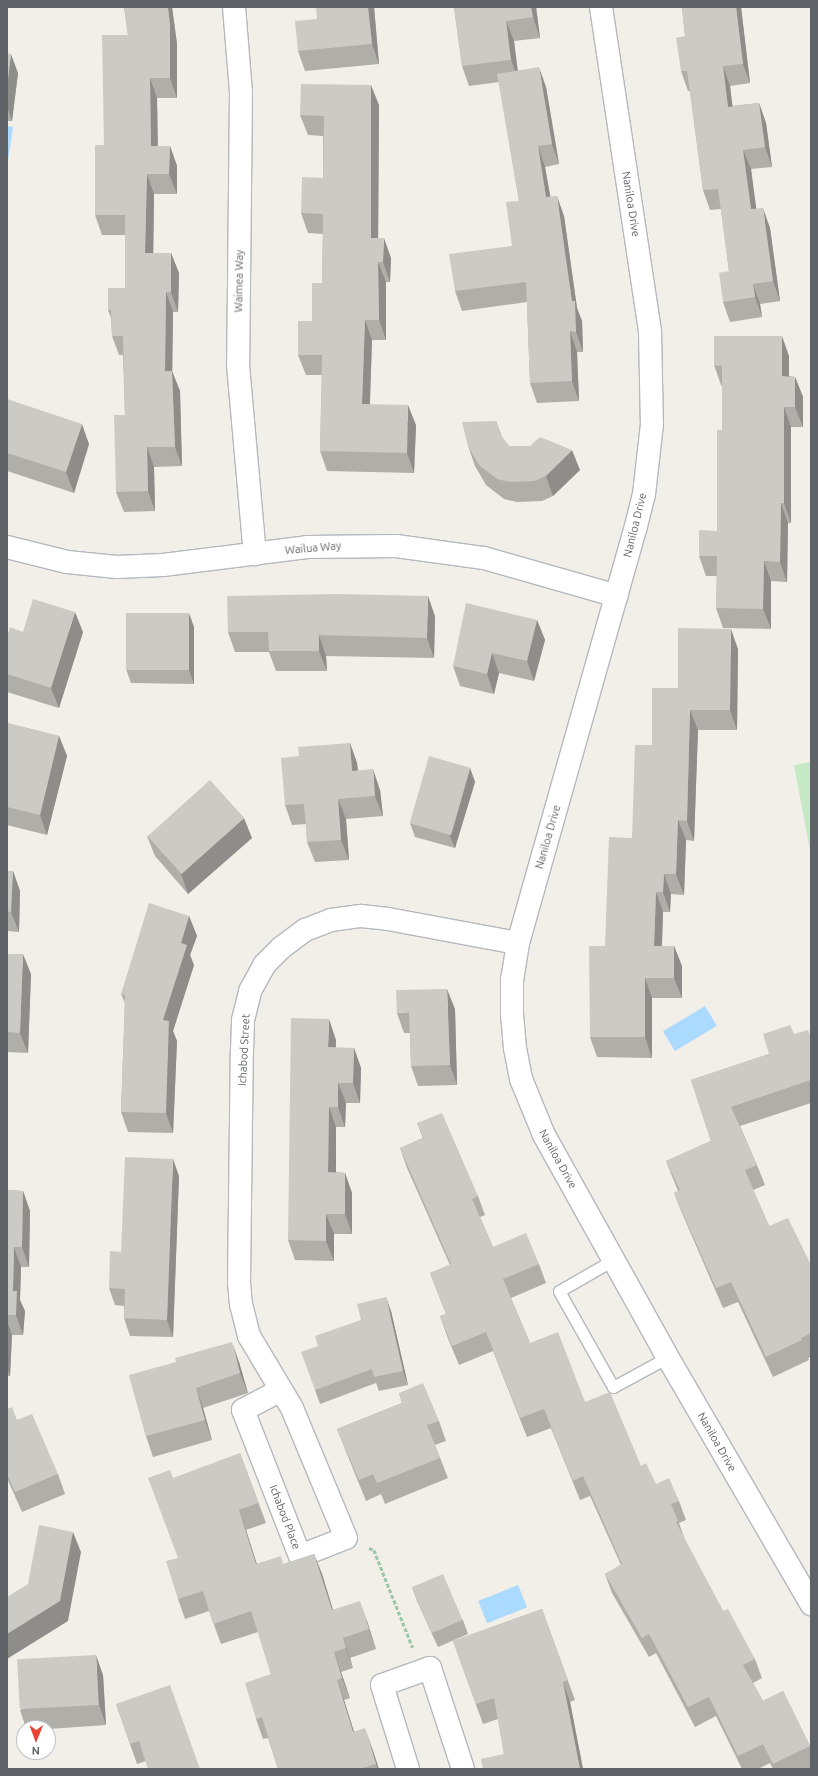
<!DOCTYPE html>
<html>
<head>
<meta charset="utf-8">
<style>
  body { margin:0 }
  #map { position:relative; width:818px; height:1776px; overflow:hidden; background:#f1efe8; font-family:Ubuntu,sans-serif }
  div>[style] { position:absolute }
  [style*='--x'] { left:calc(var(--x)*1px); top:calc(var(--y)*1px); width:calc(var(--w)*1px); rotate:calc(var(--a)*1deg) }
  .green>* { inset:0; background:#c5e8c5 }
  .water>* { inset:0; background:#aadaff; transform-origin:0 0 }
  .path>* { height:2.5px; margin-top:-1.25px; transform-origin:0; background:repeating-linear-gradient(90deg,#9cc7a9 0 4px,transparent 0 6px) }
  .roads { filter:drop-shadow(1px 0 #b5b8bc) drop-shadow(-1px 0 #b5b8bc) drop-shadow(0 1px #b5b8bc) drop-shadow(0 -1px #b5b8bc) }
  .lane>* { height:11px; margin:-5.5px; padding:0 5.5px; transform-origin:5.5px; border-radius:5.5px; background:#fff }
  .street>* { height:22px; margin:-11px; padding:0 11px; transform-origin:11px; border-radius:11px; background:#fff }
  .wall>* { inset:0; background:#afaea9 }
  .shaded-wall>* { inset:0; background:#8f8d8a }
  .building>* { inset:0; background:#cccac5; transform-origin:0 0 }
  span { translate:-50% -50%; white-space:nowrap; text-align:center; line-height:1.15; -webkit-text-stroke:3px #fff; paint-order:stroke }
  .street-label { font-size:11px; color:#5f6368 }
  .frame { position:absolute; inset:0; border:8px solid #5f6368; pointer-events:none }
  .north { position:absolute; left:16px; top:1720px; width:40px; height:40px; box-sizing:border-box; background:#fff; border:1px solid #bfc1c3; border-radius:50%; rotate:181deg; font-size:11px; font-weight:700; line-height:16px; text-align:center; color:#5f6368 }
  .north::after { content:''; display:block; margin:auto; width:14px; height:18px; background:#ea4335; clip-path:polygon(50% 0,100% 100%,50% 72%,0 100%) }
</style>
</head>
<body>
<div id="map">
  <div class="green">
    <div style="clip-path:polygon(811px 762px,811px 856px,794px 765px)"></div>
  </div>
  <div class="water">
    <div style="clip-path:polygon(7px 126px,13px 127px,7px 168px)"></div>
    <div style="left:705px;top:1006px;width:23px;height:49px;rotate:59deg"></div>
    <div style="left:518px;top:1585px;width:24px;height:43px;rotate:68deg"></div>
  </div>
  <div class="path">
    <div style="--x:369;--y:1548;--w:5;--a:22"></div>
    <div style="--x:374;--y:1550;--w:105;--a:68.3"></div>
  </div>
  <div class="roads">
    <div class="lane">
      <div style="--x:613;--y:1260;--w:62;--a:150.1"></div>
      <div style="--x:559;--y:1291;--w:110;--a:60.6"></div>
      <div style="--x:613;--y:1387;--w:63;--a:-28.6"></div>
    </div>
    <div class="street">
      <div style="--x:234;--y:7;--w:85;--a:85.3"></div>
      <div style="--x:241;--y:92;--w:273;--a:90.6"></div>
      <div style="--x:238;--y:365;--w:190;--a:84.9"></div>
      <div style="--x:601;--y:7;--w:329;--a:81.4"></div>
      <div style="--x:650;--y:332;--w:92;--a:88.8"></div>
      <div style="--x:652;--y:424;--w:70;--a:96.5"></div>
      <div style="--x:644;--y:494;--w:33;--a:104"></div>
      <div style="--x:636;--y:526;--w:433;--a:105.8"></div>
      <div style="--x:518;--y:943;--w:36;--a:99"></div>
      <div style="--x:512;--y:979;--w:35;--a:90"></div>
      <div style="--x:512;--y:1014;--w:34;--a:85"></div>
      <div style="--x:515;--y:1048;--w:32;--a:79"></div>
      <div style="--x:521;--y:1079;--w:61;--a:67.7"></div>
      <div style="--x:544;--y:1135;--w:247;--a:60.9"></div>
      <div style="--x:664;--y:1351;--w:293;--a:59.8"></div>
      <div style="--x:7;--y:547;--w:62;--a:14"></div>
      <div style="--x:67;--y:562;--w:50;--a:5.7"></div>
      <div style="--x:117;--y:567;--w:46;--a:-2.5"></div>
      <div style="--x:163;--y:565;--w:145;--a:-7.1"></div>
      <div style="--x:307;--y:547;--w:89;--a:-0.6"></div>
      <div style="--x:396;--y:546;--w:89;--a:7.8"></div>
      <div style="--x:484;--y:558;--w:138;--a:15.9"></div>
      <div style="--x:281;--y:1390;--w:43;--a:152.2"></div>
      <div style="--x:243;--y:1410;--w:157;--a:68.7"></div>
      <div style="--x:300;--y:1556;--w:49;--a:-21.4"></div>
      <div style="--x:346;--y:1538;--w:141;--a:-112.6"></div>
      <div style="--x:292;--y:1408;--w:84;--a:-120.8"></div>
      <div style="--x:249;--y:1336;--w:32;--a:-104"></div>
      <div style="--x:241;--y:1305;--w:22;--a:-95"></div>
      <div style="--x:239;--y:1283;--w:232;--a:-89.3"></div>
      <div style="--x:242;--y:1051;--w:31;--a:-88"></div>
      <div style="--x:243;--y:1020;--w:30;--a:-76"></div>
      <div style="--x:250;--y:991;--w:31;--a:-61"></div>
      <div style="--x:265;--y:964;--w:23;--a:-45"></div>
      <div style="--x:281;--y:948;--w:30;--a:-37"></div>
      <div style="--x:305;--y:930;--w:28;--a:-21"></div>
      <div style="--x:331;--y:920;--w:30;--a:-8"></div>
      <div style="--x:361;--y:916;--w:27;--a:6"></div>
      <div style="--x:388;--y:919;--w:132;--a:10.5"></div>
      <div style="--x:408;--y:1769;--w:88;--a:-107.2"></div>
      <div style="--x:382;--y:1685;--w:51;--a:-19.5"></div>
      <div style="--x:430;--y:1668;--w:106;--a:71.9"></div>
    </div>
  </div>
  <div class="wall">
    <div style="clip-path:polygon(124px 7px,172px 7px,177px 44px,177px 98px,157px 98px,158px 146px,170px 146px,177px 166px,177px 194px,154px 194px,153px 253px,171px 253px,179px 273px,178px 312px,173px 312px,172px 371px,180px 391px,182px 466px,154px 467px,155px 511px,124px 512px,116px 492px,125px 415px,123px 355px,119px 355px,112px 336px,111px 318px,108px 310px,125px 288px,125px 235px,102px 235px,95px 215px,104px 145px,128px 35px)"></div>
    <div style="clip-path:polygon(374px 7px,379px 64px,305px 71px,298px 51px,317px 19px)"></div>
    <div style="clip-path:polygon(454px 7px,536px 7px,540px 38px,514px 41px,517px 71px,546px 87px,559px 164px,545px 167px,550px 196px,564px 216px,577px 308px,582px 321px,583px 352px,577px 352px,579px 401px,537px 403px,530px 383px,527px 302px,462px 311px,455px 291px,512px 246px,519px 201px,499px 82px,469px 86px,462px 66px)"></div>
    <div style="clip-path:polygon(682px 7px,741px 7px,750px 83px,730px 86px,732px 106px,759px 103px,766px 123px,772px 167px,751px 169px,756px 209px,770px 228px,780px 301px,760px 304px,762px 317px,730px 322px,723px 302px,729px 271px,721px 209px,710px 210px,703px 190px,690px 91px,688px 91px,681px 71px,685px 36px)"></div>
    <div style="clip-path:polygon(7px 53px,18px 73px,12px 121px,7px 121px)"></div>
    <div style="clip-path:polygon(379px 105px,378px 238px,391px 258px,390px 282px,386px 282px,386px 340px,372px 340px,370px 405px,416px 425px,414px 473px,327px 471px,320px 451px,322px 375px,306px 375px,298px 355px,312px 321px,322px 283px,323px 234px,308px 233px,301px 213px,323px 178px,323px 136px,308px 135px,300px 115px)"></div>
    <div style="clip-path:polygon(789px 356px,789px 376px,795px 377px,803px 397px,803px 427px,791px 427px,791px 523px,788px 523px,787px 582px,771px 581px,771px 629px,723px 628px,716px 608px,717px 576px,706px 576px,699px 556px,717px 531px,722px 430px,722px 386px,721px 385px,714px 365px)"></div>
    <div style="clip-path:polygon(7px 399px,89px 444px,74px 493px,7px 471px)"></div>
    <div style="clip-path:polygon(496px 421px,502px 437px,509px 446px,580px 470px,553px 496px,542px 501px,517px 502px,504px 499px,486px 485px,475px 466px,468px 446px)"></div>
    <div style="clip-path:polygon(435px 616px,434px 658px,326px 656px,327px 671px,276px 671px,269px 652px,235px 652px,228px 632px)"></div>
    <div style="clip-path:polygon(537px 620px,545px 640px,534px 681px,499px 673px,494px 694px,460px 686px,453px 666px)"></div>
    <div style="clip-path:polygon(194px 627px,194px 684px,131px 683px,126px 669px)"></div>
    <div style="clip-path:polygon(23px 632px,83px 632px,59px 708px,7px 692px,7px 636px)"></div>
    <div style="clip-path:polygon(738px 649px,737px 730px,698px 730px,694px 841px,686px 840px,684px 895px,671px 894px,670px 912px,663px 912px,662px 946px,674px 946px,682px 966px,682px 998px,652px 998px,652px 1058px,597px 1057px,590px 1037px,605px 946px,632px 838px,652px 745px,678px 688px)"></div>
    <div style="clip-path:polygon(7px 723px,59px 736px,67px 756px,47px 835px,7px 825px)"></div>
    <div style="clip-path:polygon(350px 743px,357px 763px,358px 770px,380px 790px,383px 816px,346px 819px,349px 860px,315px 862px,307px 842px,306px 824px,292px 825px,285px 805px,299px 756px)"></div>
    <div style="clip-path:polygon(470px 768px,475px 782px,455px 848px,415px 837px,410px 823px)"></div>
    <div style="clip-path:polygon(147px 836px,252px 838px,188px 894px,155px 856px)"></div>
    <div style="clip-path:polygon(7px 871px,13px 871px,20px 891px,19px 932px,8px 931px,7px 954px,31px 974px,28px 1053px,7px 1052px)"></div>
    <div style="clip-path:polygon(189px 916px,197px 936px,190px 955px,194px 965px,173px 1031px,177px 1041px,173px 1133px,128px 1132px,121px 1112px,125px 1003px,121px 994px)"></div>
    <div style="clip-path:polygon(455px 1009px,457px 1085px,418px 1086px,411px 1066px,410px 1033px,404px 1033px,397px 1013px)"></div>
    <div style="clip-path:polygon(794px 1034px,811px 1037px,811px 1103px,740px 1126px,757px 1165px,765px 1185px,753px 1190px,769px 1226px,811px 1265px,811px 1357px,808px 1358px,809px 1360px,773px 1377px,738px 1302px,723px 1308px,682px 1213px,674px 1193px,678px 1191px,666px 1161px,711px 1141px,691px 1080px,769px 1054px)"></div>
    <div style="clip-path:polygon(336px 1040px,336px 1048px,354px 1048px,361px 1068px,360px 1103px,346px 1103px,345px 1127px,336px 1127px,336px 1172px,345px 1173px,352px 1193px,352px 1234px,334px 1234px,334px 1261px,295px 1260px,288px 1240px)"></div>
    <div style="clip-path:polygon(417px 1123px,478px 1196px,485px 1215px,480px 1217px,493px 1247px,539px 1264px,546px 1283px,511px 1298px,530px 1343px,585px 1402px,641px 1466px,656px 1484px,679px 1501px,686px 1520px,679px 1523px,685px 1540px,723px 1611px,755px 1659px,762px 1678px,753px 1683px,763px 1701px,783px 1691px,811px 1748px,811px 1769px,773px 1769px,770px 1763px,758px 1769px,742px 1769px,716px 1716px,695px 1727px,656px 1653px,649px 1657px,612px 1593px,605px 1574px,621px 1565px,590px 1496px,580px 1500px,551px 1428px,527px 1437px,493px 1351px,459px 1365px,447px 1336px,440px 1316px,446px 1314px,430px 1273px,450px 1265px,407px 1168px,400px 1148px,423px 1138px)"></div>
    <div style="clip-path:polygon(179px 1176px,173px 1337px,130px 1336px,124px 1318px,124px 1306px,115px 1305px,109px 1288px,121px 1252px)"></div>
    <div style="clip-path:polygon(7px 1190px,23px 1191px,30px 1211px,29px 1267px,21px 1267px,20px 1300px,25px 1311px,23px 1335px,12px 1335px,10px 1376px,7px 1376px)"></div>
    <div style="clip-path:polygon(391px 1311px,408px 1385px,379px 1391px,376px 1383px,320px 1404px,315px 1390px)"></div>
    <div style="clip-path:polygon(239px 1362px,248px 1393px,203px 1408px,212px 1440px,153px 1457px,146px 1436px,129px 1375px)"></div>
    <div style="clip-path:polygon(399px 1393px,439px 1421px,446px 1441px,435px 1445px,448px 1478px,385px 1504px,381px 1494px,366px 1501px,345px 1449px,337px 1429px,402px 1403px)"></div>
    <div style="clip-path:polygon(7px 1409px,58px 1474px,65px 1494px,22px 1512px,7px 1478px)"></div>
    <div style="clip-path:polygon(240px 1453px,266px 1523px,246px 1530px,257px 1564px,284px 1564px,314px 1554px,322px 1574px,333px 1610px,367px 1621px,376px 1649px,350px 1658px,353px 1668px,341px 1672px,350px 1698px,344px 1700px,354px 1731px,372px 1748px,379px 1769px,278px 1769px,268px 1738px,263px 1739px,256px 1719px,271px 1674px,258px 1632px,221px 1644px,209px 1611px,185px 1619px,178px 1599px,178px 1558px)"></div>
    <div style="clip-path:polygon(412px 1587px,463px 1620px,468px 1634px,438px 1647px,417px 1601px)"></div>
    <div style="clip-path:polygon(542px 1609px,575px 1700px,570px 1702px,583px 1769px,483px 1769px,504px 1754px,498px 1719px,483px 1724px,453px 1641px)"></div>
    <div style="clip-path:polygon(103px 1675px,106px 1725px,48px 1729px,48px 1728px,26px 1728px,20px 1710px)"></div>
    <div style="clip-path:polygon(116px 1704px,200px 1769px,146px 1761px,137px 1764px)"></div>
  </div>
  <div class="shaded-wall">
    <div style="clip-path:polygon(168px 7px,172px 7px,177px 44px,177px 98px,170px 78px)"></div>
    <div style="clip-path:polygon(368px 7px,374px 7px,379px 64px,372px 44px)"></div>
    <div style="clip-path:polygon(531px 7px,536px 7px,540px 38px,533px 17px)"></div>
    <div style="clip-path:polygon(736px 7px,741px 7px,750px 83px,743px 64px)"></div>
    <div style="clip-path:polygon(506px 21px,514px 41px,519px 80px,511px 60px)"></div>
    <div style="clip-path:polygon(11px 54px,18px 73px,12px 121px,7px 107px,7px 87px)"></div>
    <div style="clip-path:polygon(723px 66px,730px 86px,735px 126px,728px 107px)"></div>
    <div style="clip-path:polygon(539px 67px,546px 87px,559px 164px,552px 144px)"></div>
    <div style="clip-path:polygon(150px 78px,157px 98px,158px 166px,151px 146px)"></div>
    <div style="clip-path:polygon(371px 85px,379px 105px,378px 258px,371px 238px)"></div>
    <div style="clip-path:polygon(759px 103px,766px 123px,772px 167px,765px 147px)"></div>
    <div style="clip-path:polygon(170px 146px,177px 166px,177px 194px,169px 174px)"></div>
    <div style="clip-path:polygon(538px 146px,545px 167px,554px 217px,546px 197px)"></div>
    <div style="clip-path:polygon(743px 150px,751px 169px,759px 229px,751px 209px)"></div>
    <div style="clip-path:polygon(147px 174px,154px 194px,153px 273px,145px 253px)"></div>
    <div style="clip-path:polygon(557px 196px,564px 216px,577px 308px,582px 321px,583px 352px,576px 332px)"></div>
    <div style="clip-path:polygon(763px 208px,770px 228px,780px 301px,773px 281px)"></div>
    <div style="clip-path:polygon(384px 238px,391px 258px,390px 282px,383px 262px)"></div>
    <div style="clip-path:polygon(171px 253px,179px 273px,178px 312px,171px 292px)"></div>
    <div style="clip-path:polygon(378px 262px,386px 282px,386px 340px,379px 320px)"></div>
    <div style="clip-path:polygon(753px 284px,760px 304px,762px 317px,755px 297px)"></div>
    <div style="clip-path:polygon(166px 292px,173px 312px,172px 391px,165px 371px)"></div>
    <div style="clip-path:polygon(365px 320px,372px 340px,369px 425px,362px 404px)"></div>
    <div style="clip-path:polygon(570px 331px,577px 352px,579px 401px,572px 381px)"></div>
    <div style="clip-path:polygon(782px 336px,789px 356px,789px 396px,782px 376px)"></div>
    <div style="clip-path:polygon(172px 371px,180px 391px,182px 466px,175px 447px)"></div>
    <div style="clip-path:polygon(795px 377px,803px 397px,803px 427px,795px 407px)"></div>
    <div style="clip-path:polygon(408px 405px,416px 425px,414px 473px,407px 453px)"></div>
    <div style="clip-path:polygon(784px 407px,791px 427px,791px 523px,784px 503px)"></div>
    <div style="clip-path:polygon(82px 424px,89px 444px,74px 493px,66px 472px)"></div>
    <div style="clip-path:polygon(147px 447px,154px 467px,155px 511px,148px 491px)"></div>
    <div style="clip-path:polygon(572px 450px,580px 470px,553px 496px,546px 476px)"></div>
    <div style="clip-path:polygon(781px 503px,788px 523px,787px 582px,780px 562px)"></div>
    <div style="clip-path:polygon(764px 561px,771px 581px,771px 629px,763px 609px)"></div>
    <div style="clip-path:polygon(428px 596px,435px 616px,434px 658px,427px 638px)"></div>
    <div style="clip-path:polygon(75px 612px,83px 632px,59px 708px,51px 688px)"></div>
    <div style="clip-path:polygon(189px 613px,194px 627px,194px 684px,189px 670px)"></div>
    <div style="clip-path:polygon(537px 620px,545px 640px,534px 681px,527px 661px)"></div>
    <div style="clip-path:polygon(731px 629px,738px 649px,737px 730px,730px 710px)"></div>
    <div style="clip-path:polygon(319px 635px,326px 656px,327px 671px,319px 651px)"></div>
    <div style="clip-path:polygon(492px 653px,499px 673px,494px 694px,487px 674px)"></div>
    <div style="clip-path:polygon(690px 710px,698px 730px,694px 841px,687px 821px)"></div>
    <div style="clip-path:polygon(59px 736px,67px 756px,47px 835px,40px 815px)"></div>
    <div style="clip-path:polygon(350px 743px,357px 763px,360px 791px,352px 771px)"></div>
    <div style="clip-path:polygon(470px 768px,475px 782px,455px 848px,449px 834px)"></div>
    <div style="clip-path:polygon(373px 769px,380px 790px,383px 816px,375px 796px)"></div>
    <div style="clip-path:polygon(338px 799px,346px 819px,349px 860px,341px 840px)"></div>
    <div style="clip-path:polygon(244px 818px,252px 838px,188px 894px,181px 874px)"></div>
    <div style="clip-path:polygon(678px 820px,686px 840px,684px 895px,676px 874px)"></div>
    <div style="clip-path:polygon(13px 871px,20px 891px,19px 932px,11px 912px)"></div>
    <div style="clip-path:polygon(664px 874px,671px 894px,670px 912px,663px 892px)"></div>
    <div style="clip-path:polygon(656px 892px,663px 912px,661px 966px,654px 946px)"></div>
    <div style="clip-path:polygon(189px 916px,197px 936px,190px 955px,194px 965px,173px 1031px,177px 1041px,173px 1133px,166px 1113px,163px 1020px,181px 943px)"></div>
    <div style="clip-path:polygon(7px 928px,8px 931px,7px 956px)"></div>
    <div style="clip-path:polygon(674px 946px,682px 966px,682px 998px,674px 978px)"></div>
    <div style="clip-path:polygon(23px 954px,31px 974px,28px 1053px,20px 1033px)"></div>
    <div style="clip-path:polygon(645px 978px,652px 998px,652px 1058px,645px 1037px)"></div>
    <div style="clip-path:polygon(447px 989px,455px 1009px,457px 1085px,450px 1065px)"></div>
    <div style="clip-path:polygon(329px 1019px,336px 1040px,335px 1067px,328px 1047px)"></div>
    <div style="clip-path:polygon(354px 1048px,361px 1068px,360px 1103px,353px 1083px)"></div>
    <div style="clip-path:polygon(338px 1083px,346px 1103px,345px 1127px,338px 1107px)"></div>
    <div style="clip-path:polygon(329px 1107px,336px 1127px,336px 1192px,328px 1172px)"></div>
    <div style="clip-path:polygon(173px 1159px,179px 1176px,173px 1337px,167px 1320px)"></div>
    <div style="clip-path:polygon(345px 1173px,352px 1193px,352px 1234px,345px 1214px)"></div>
    <div style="clip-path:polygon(23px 1191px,30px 1211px,29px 1267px,22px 1247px)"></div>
    <div style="clip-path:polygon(326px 1214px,334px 1234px,334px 1261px,326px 1241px)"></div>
    <div style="clip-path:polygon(14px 1247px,21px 1267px,20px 1300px,25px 1311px,23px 1335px,16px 1315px,13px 1291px)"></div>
    <div style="clip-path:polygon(386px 1297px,391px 1311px,408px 1385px,403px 1371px)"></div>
    <div style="clip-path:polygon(7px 1321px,12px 1335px,10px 1376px,7px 1368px)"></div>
    <div style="clip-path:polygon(232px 1342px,239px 1362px,248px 1393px,240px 1373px)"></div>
    <div style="clip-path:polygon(196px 1388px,203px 1408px,212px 1440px,205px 1420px)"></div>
    <div style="clip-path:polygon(239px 1510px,246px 1530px,263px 1584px,256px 1564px)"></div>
    <div style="clip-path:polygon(73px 1532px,81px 1552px,68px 1621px,7px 1659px,7px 1634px)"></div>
    <div style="clip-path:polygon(314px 1554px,322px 1574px,339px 1630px,332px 1610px)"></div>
    <div style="clip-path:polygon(360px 1601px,367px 1621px,376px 1649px,369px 1629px)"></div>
    <div style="clip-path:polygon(343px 1638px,350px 1658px,353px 1668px,346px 1648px)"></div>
    <div style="clip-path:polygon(334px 1652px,341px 1672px,350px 1698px,342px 1678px)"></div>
    <div style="clip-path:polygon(96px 1655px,103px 1675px,106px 1725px,99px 1705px)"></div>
    <div style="clip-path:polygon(337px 1680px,344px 1700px,360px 1752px,353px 1732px)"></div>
    <div style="clip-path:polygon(563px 1682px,570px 1702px,583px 1769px,580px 1769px)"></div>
    <div style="clip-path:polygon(365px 1728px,372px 1748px,379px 1769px,378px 1769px,376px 1764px)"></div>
  </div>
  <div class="building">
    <div style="clip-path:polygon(124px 7px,168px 7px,170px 24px,170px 78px,150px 78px,151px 146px,170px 146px,169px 174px,147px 174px,145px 253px,171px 253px,171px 292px,166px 292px,165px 371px,172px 371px,175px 447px,147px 447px,148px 491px,116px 492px,114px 415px,125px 415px,123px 336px,112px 336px,111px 310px,108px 310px,108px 288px,125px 288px,125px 215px,95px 215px,95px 145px,104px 145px,102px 35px,128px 35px)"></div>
    <div style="clip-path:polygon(316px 7px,368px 7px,372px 44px,298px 51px,295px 21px,317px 19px)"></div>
    <div style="clip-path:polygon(454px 7px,531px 7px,533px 17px,506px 21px,511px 60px,462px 66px)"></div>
    <div style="clip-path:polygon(682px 7px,736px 7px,743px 64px,723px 66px,728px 107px,759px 103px,765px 147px,743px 150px,751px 209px,763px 208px,773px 281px,753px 284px,755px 297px,723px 302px,719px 273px,729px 271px,718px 189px,703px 190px,687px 71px,681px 71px,676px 38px,685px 36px)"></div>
    <div style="clip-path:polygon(7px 53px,11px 54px,7px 87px)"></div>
    <div style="clip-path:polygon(539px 67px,552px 144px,538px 146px,546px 197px,557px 196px,572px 301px,575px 301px,576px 332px,570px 331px,572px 381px,530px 383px,526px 282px,455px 291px,449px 254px,512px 246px,506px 202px,519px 201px,497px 74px)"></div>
    <div style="clip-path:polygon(301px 84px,371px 85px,371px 238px,384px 238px,383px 262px,378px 262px,379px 320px,365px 320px,362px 404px,408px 405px,407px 453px,320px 451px,322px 355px,298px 355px,298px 321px,312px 321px,312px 283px,322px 283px,323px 214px,301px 213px,302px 177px,323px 178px,324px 116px,300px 115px)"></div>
    <div style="clip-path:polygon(714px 336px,782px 336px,782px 376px,795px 377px,795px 407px,784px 407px,784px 503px,781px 503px,780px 562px,764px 561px,763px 609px,716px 608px,717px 556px,699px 556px,699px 530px,717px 531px,717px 430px,722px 430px,722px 366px,714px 365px)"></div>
    <div style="clip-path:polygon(7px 399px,82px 424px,66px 472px,7px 453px)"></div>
    <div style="clip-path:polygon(496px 421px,500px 434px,509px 446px,530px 446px,540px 437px,572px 450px,546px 476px,534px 481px,509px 482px,497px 479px,479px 465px,468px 446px,462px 422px)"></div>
    <div style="clip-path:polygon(338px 594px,428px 596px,427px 638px,319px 635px,319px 651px,269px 651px,268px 632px,228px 632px,227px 596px)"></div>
    <div style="clip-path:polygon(33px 599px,75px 612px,51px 688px,7px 674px,7px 636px,10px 627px,23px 632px)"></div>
    <div style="clip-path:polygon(466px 603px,537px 620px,527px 661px,492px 653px,487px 674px,453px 666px)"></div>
    <div style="left:189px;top:613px;width:57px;height:63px;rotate:90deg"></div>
    <div style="clip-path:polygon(678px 628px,731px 629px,730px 710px,690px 710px,687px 821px,678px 820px,676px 874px,664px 874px,663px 892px,656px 892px,654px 946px,674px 946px,674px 978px,645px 978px,645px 1037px,590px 1037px,589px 946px,605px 946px,609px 837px,632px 838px,635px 745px,652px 745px,652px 688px,678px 688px)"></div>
    <div style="clip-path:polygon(7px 723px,59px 736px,40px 815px,7px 807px)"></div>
    <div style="clip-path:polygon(350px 743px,352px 771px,373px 769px,375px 796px,338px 799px,341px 840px,307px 842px,304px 804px,285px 805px,281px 758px,299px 756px,298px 747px)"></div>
    <div style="left:429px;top:756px;width:43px;height:70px;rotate:16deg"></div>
    <div style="left:210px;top:780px;width:51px;height:84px;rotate:48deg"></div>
    <div style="clip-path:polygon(7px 871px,13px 871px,11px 912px,7px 911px)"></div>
    <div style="clip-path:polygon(149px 903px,189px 916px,181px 943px,187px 945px,163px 1020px,169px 1021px,166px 1113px,121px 1112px,125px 995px,121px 994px)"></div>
    <div style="clip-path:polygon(7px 954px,23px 954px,20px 1033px,7px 1032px)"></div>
    <div style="clip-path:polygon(447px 989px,450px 1065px,411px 1066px,409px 1012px,397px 1013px,396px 990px)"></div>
    <div style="clip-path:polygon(291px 1018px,329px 1019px,328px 1047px,354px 1048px,353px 1083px,338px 1083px,338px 1107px,329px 1107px,328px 1172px,345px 1173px,345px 1214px,326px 1214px,326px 1241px,288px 1240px)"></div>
    <div style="clip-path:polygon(790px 1025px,794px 1034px,808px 1030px,811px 1038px,811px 1080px,731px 1107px,757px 1165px,745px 1170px,769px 1226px,788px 1218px,811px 1265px,811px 1333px,801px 1338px,802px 1340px,766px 1357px,731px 1282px,716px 1288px,674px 1193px,680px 1190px,666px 1161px,711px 1141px,691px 1080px,769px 1054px,763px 1034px)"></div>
    <div style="clip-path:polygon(442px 1113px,478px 1196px,472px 1199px,493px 1247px,526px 1233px,539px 1264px,503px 1279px,530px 1343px,558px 1332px,585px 1402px,610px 1392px,641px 1466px,646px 1463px,656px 1484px,669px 1478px,679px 1501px,671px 1504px,678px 1521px,676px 1522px,723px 1611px,728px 1609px,755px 1659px,743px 1665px,763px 1701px,783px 1691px,810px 1746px,773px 1764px,763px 1744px,738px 1756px,709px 1697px,688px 1707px,649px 1634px,642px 1638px,605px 1574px,622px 1564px,583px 1476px,573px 1481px,544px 1409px,520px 1418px,486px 1332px,452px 1346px,440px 1316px,446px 1314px,430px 1273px,451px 1264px,400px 1148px,424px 1138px,417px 1123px)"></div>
    <div style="clip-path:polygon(125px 1157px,173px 1159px,167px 1320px,124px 1318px,125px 1289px,109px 1288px,110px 1251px,121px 1252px)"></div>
    <div style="clip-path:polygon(7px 1190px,23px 1191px,22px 1247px,14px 1247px,13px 1291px,17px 1291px,16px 1315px,7px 1315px)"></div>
    <div style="clip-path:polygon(386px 1297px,403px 1371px,374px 1377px,372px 1369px,315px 1390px,301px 1352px,318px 1346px,315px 1336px,361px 1320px,357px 1304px)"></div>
    <div style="clip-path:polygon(232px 1342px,240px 1373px,196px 1388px,205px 1420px,146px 1436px,129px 1375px,176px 1362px,175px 1358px)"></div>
    <div style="clip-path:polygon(423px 1383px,439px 1421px,427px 1425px,440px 1458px,377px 1483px,373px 1474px,359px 1480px,337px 1429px,402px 1403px,399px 1393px)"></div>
    <div style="clip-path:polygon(12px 1407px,17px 1420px,32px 1414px,58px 1474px,15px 1492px,7px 1474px,7px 1409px)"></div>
    <div style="clip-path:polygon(240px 1453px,258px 1503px,239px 1510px,256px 1564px,281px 1556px,283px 1564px,314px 1554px,332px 1610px,360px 1601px,369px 1629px,343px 1638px,346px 1648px,334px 1652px,342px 1678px,337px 1680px,353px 1732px,365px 1728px,376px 1764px,360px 1769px,278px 1769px,262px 1717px,256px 1719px,245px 1683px,271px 1674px,251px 1611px,213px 1624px,203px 1591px,178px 1599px,166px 1561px,178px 1558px,148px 1478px,170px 1470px,173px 1478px)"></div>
    <div style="clip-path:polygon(39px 1525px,73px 1532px,60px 1601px,7px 1634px,7px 1597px,28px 1584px)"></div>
    <div style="left:443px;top:1574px;width:50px;height:34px;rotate:67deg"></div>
    <div style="clip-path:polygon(542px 1609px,568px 1680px,563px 1682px,580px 1769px,483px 1769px,481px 1759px,504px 1754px,494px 1698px,476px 1704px,453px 1641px)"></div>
    <div style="left:96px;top:1655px;width:50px;height:79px;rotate:87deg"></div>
    <div style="clip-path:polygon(170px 1685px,200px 1769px,148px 1769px,139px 1741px,130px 1744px,116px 1704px)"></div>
  </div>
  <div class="street-label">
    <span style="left:631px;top:204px;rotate:81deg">Naniloa Drive</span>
    <span style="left:239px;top:281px;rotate:-89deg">Waimea Way</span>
    <span style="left:635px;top:525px;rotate:-76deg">Naniloa Drive</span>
    <span style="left:313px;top:548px;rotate:-5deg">Wailua Way</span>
    <span style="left:548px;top:837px;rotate:-74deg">Naniloa Drive</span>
    <span style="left:244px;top:1050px;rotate:-87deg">Ichabod Street</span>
    <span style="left:558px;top:1159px;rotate:61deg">Naniloa Drive</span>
    <span style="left:717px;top:1442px;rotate:60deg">Naniloa Drive</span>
    <span style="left:285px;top:1517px;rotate:69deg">Ichabod Place</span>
  </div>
  <div class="frame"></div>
  <div class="north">N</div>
</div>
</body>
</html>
